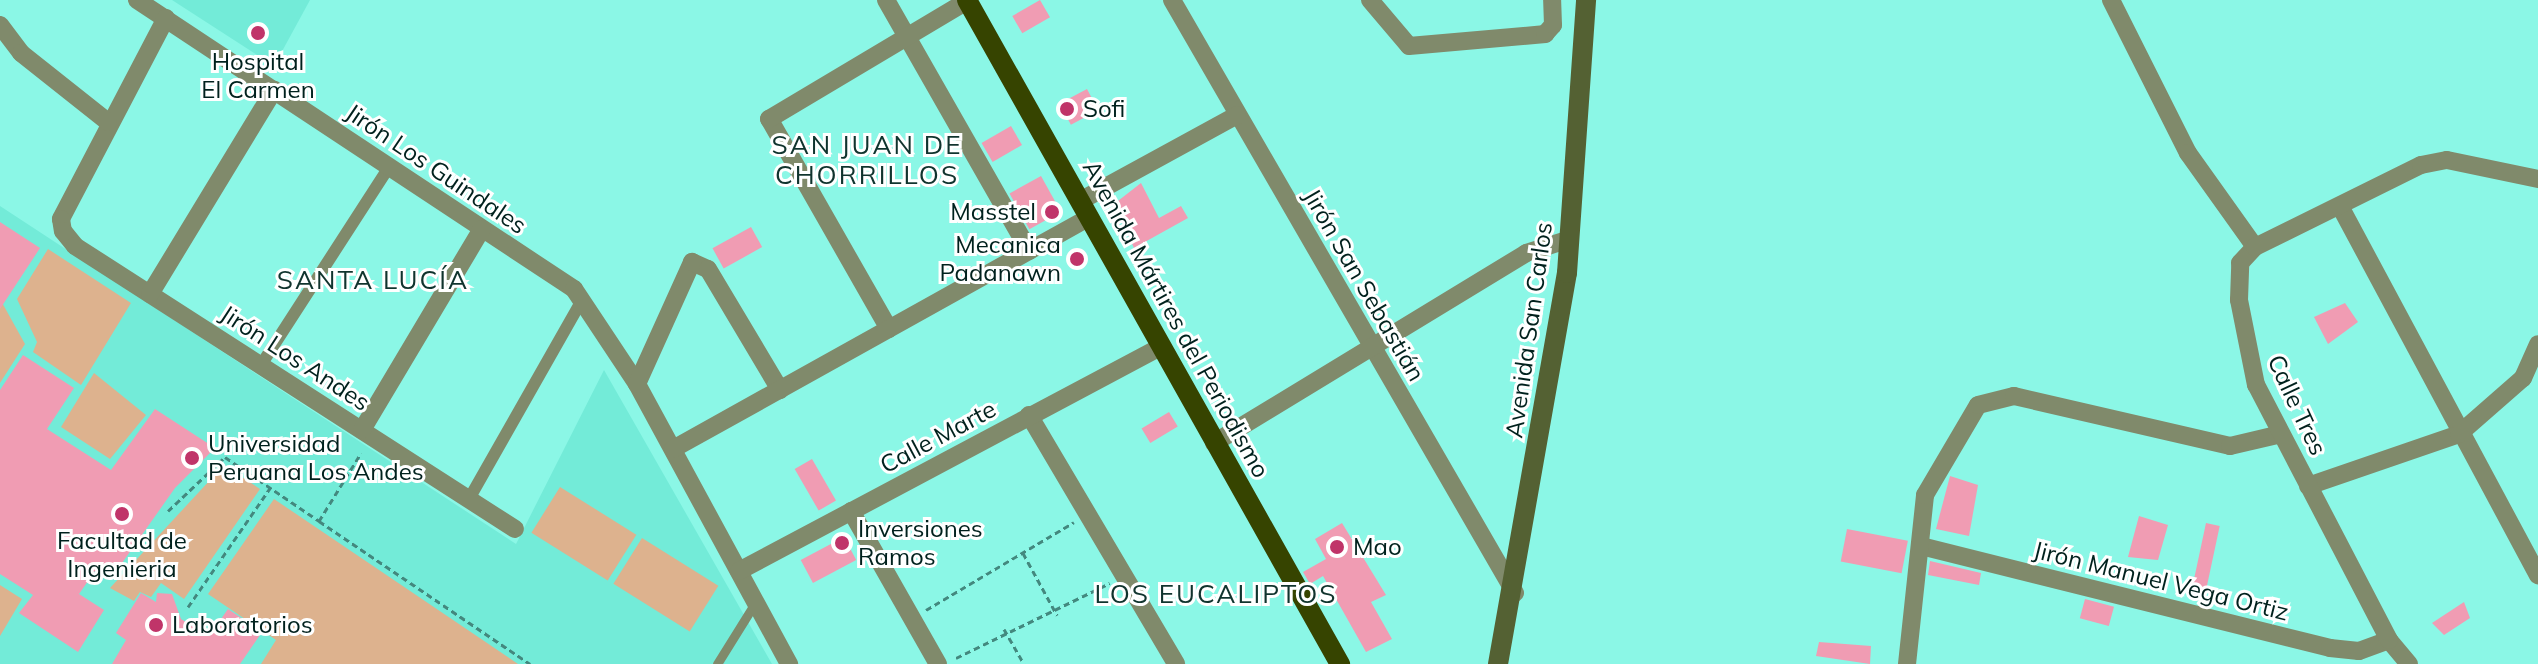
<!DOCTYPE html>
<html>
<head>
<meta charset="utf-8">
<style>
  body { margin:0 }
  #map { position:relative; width:2538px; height:664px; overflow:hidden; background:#8bf7e6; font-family:Mulish,sans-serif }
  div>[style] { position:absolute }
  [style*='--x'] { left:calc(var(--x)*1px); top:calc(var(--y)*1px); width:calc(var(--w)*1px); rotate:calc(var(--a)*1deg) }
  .built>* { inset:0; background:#73ebd8 }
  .green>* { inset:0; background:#ddb28e; transform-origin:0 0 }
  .building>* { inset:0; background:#f09cb3; transform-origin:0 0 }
  .path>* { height:3px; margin-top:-1.5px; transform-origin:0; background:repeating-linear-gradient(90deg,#43887e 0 6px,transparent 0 10px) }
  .service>* { height:9px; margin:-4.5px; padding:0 4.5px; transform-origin:4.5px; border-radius:4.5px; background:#808a6b }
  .pedestrian>* { height:12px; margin:-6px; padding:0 6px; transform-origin:6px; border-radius:6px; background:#808a6b }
  .minor>* { height:18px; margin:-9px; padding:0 9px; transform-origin:9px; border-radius:9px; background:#808a6b }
  .secondary>* { height:20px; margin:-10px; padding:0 10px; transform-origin:10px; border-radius:10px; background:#546133 }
  .primary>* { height:20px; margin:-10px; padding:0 10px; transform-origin:10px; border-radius:10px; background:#364400 }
  .dots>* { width:22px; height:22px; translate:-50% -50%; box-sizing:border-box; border:4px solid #fff; border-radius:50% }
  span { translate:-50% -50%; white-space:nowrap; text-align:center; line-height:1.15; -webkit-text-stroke:6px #fff; paint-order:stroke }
  .poi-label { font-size:24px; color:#00211d }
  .left { translate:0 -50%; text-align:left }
  .right { translate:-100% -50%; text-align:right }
  .street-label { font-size:24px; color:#00211d }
  .neighbourhood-label { font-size:26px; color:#10342e; letter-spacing:2px }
</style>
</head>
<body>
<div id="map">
  <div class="built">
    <div style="clip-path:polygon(172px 0,310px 0,274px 66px)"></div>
    <div style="clip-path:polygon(0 206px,516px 544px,604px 370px,772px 664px,0 664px)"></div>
  </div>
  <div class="green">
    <div style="clip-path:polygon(48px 249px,131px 303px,81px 385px,33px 352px,37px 342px,17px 299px)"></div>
    <div style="clip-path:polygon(0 299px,25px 344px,0 383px)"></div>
    <div style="clip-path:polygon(94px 373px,146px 415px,110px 459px,61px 427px)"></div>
    <div style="clip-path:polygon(224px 465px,260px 489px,184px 599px,161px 583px,151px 597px,140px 592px,134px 601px,110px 588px)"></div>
    <div style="left:560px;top:487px;width:90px;height:54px;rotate:32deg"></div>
    <div style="clip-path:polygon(274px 499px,518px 664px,261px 664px,276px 640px,208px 594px)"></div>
    <div style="left:642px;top:538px;width:90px;height:54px;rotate:32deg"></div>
    <div style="clip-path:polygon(0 585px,22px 599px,0 636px)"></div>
  </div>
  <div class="building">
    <div style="left:1040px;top:0;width:20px;height:32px;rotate:60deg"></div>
    <div style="left:1087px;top:89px;width:24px;height:31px;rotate:62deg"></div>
    <div style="left:1011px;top:126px;width:22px;height:34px;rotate:60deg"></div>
    <div style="left:1041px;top:176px;width:41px;height:36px;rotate:61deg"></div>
    <div style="clip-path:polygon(1141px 183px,1159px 218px,1181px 206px,1188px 218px,1134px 248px,1114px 204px)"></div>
    <div style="clip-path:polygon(0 222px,40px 248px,0 309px)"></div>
    <div style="left:751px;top:227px;width:23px;height:44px;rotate:61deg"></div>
    <div style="clip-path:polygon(2345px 303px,2358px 322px,2328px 344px,2314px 317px)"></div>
    <div style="clip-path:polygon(23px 355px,74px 388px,47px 429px,111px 470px,155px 409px,215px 448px,175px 488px,110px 580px,95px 571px,79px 594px,104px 610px,78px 652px,19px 613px,33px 595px,0 574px,0 390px)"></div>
    <div style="left:1169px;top:412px;width:17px;height:32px;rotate:59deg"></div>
    <div style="left:812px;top:459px;width:48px;height:20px;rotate:60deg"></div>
    <div style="clip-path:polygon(1950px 476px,1978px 485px,1969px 536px,1936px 529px)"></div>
    <div style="clip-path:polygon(2139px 516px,2168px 525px,2158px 560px,2128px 557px)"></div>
    <div style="clip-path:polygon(1342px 523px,1386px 595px,1371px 602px,1392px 639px,1366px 652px,1323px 576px,1310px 584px,1303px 572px,1326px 559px,1315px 539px)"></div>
    <div style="left:2206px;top:523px;width:14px;height:66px;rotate:12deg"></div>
    <div style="left:1847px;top:529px;width:62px;height:33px;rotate:11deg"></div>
    <div style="left:844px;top:537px;width:26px;height:49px;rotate:62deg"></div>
    <div style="clip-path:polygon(1930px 561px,1981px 573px,1979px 585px,1928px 575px)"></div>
    <div style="clip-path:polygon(141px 593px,156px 602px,157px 593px,172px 594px,181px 619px,209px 636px,228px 609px,262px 632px,240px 664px,112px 664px,126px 640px,116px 633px)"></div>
    <div style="left:2085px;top:599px;width:30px;height:20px;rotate:15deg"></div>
    <div style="clip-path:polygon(2464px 602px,2470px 618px,2444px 635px,2432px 623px)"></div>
    <div style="clip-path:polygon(1819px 642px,1871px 646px,1870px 664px,1816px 656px)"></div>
  </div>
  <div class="path">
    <div style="--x:168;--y:511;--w:79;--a:-43.5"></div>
    <div style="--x:225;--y:457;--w:114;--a:34.2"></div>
    <div style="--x:319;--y:521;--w:80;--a:-58.3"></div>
    <div style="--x:319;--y:521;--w:255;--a:34.1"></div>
    <div style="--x:1023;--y:553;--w:71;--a:61.3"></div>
    <div style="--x:188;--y:607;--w:145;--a:-55.4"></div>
    <div style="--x:926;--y:610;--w:172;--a:-30.7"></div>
    <div style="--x:1004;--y:629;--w:40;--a:60.3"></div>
    <div style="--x:956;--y:658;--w:171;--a:-26"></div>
  </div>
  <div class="service">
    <div style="--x:717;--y:664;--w:72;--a:-58.1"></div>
  </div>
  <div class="pedestrian">
    <div style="--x:261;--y:365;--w:236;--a:-57.1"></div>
    <div style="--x:469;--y:499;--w:231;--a:-60.4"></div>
  </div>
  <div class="minor">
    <div style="--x:137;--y:0;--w:524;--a:33.48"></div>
    <div style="--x:574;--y:289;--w:114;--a:56.4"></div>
    <div style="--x:637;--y:384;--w:319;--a:61.5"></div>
    <div style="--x:886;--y:0;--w:289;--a:60.3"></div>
    <div style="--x:1172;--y:0;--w:685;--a:59.95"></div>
    <div style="--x:1370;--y:0;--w:60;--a:49.7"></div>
    <div style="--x:1409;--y:46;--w:137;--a:-5"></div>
    <div style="--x:1545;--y:34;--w:12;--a:-48"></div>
    <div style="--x:1553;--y:25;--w:25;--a:-92"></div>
    <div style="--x:2111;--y:0;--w:171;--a:63.3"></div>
    <div style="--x:2188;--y:153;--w:115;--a:54.5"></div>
    <div style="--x:166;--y:18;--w:227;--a:117.6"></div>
    <div style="--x:61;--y:219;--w:12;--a:81"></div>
    <div style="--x:63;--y:231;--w:19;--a:51"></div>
    <div style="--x:75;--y:246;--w:523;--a:32.75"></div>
    <div style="--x:0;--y:25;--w:35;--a:53"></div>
    <div style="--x:21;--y:53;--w:111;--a:38.4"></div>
    <div style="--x:1080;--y:201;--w:179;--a:-28.7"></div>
    <div style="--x:2341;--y:208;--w:417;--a:61.8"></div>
    <div style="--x:150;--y:294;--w:239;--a:-58.7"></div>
    <div style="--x:889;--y:329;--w:242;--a:-119.7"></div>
    <div style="--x:769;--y:119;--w:230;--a:-30.8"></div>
    <div style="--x:637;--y:384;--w:134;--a:-65.7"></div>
    <div style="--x:692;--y:262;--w:17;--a:24"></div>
    <div style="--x:708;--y:269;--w:141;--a:59.2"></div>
    <div style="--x:1029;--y:415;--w:289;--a:59.4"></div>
    <div style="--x:362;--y:430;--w:234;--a:-59.2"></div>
    <div style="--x:1214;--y:443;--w:365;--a:-31.3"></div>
    <div style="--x:1526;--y:253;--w:46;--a:-17.7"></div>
    <div style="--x:673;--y:449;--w:476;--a:-29.1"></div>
    <div style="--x:2308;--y:486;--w:160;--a:-19"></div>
    <div style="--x:2459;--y:434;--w:85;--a:-41.2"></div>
    <div style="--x:2523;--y:378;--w:37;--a:-66"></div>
    <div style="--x:851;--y:511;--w:176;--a:60.4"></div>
    <div style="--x:1921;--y:546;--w:422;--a:14"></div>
    <div style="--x:2330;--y:648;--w:29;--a:6"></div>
    <div style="--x:2359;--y:651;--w:32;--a:-20"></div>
    <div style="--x:739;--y:571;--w:478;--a:-28"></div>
    <div style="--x:1907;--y:664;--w:170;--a:-83.9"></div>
    <div style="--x:1925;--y:495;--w:104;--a:-59.5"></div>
    <div style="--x:1978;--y:405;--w:37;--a:-14"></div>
    <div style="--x:2014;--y:396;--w:222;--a:13"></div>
    <div style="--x:2230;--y:446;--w:52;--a:-13.2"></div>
    <div style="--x:2409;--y:664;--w:31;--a:-130"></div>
    <div style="--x:2389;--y:640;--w:288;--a:-117.5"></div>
    <div style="--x:2256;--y:385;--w:87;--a:-101.3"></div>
    <div style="--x:2239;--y:300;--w:37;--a:-88"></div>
    <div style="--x:2240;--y:263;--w:22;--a:-47"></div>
    <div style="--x:2255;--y:247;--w:185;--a:-26.3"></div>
    <div style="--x:2421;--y:165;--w:26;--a:-11"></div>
    <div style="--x:2447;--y:160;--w:93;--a:11.8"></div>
  </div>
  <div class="secondary">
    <div style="--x:1498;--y:664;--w:397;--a:-80"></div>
    <div style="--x:1567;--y:273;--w:274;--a:-86"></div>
  </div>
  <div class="primary">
    <div style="--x:967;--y:0;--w:762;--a:60.68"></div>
  </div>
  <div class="dots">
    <div style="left:258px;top:33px;background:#c03469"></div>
    <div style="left:1067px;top:109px;background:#c03469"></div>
    <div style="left:1052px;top:212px;background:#c03469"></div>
    <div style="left:1077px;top:259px;background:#c03469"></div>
    <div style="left:192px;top:458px;background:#c03469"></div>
    <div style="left:122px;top:514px;background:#c03469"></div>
    <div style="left:842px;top:543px;background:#c03469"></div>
    <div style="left:1337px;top:547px;background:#c03469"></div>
    <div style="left:156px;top:625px;background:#c03469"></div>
  </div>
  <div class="poi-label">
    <span style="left:258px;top:76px">Hospital<br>El Carmen</span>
    <span class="left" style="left:1083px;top:109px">Sofi</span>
    <span class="right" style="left:1036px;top:212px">Masstel</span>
    <span class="right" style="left:1061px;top:259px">Mecanica<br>Padanawn</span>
    <span class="left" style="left:208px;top:458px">Universidad<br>Peruana Los Andes</span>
    <span class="left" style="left:858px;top:543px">Inversiones<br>Ramos</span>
    <span style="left:122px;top:555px">Facultad de<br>Ingenieria</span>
    <span class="left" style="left:1353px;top:547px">Mao</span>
    <span class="left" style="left:172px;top:625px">Laboratorios</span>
  </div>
  <div class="street-label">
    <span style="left:436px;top:169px;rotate:34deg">Jirón Los Guindales</span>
    <span style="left:1364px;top:285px;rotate:60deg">Jirón San Sebastián</span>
    <span style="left:1176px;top:319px;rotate:61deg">Avenida Mártires del Periodismo</span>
    <span style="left:1529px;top:330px;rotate:-82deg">Avenida San Carlos</span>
    <span style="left:295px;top:358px;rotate:33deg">Jirón Los Andes</span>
    <span style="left:2297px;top:405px;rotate:65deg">Calle Tres</span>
    <span style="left:938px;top:437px;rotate:-28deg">Calle Marte</span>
    <span style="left:2161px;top:581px;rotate:14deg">Jirón Manuel Vega Ortiz</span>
  </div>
  <div class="neighbourhood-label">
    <span style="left:867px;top:160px">SAN JUAN DE<br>CHORRILLOS</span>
    <span style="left:373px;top:280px">SANTA LUCÍA</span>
    <span style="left:1216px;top:594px">LOS EUCALIPTOS</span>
  </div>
</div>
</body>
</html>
